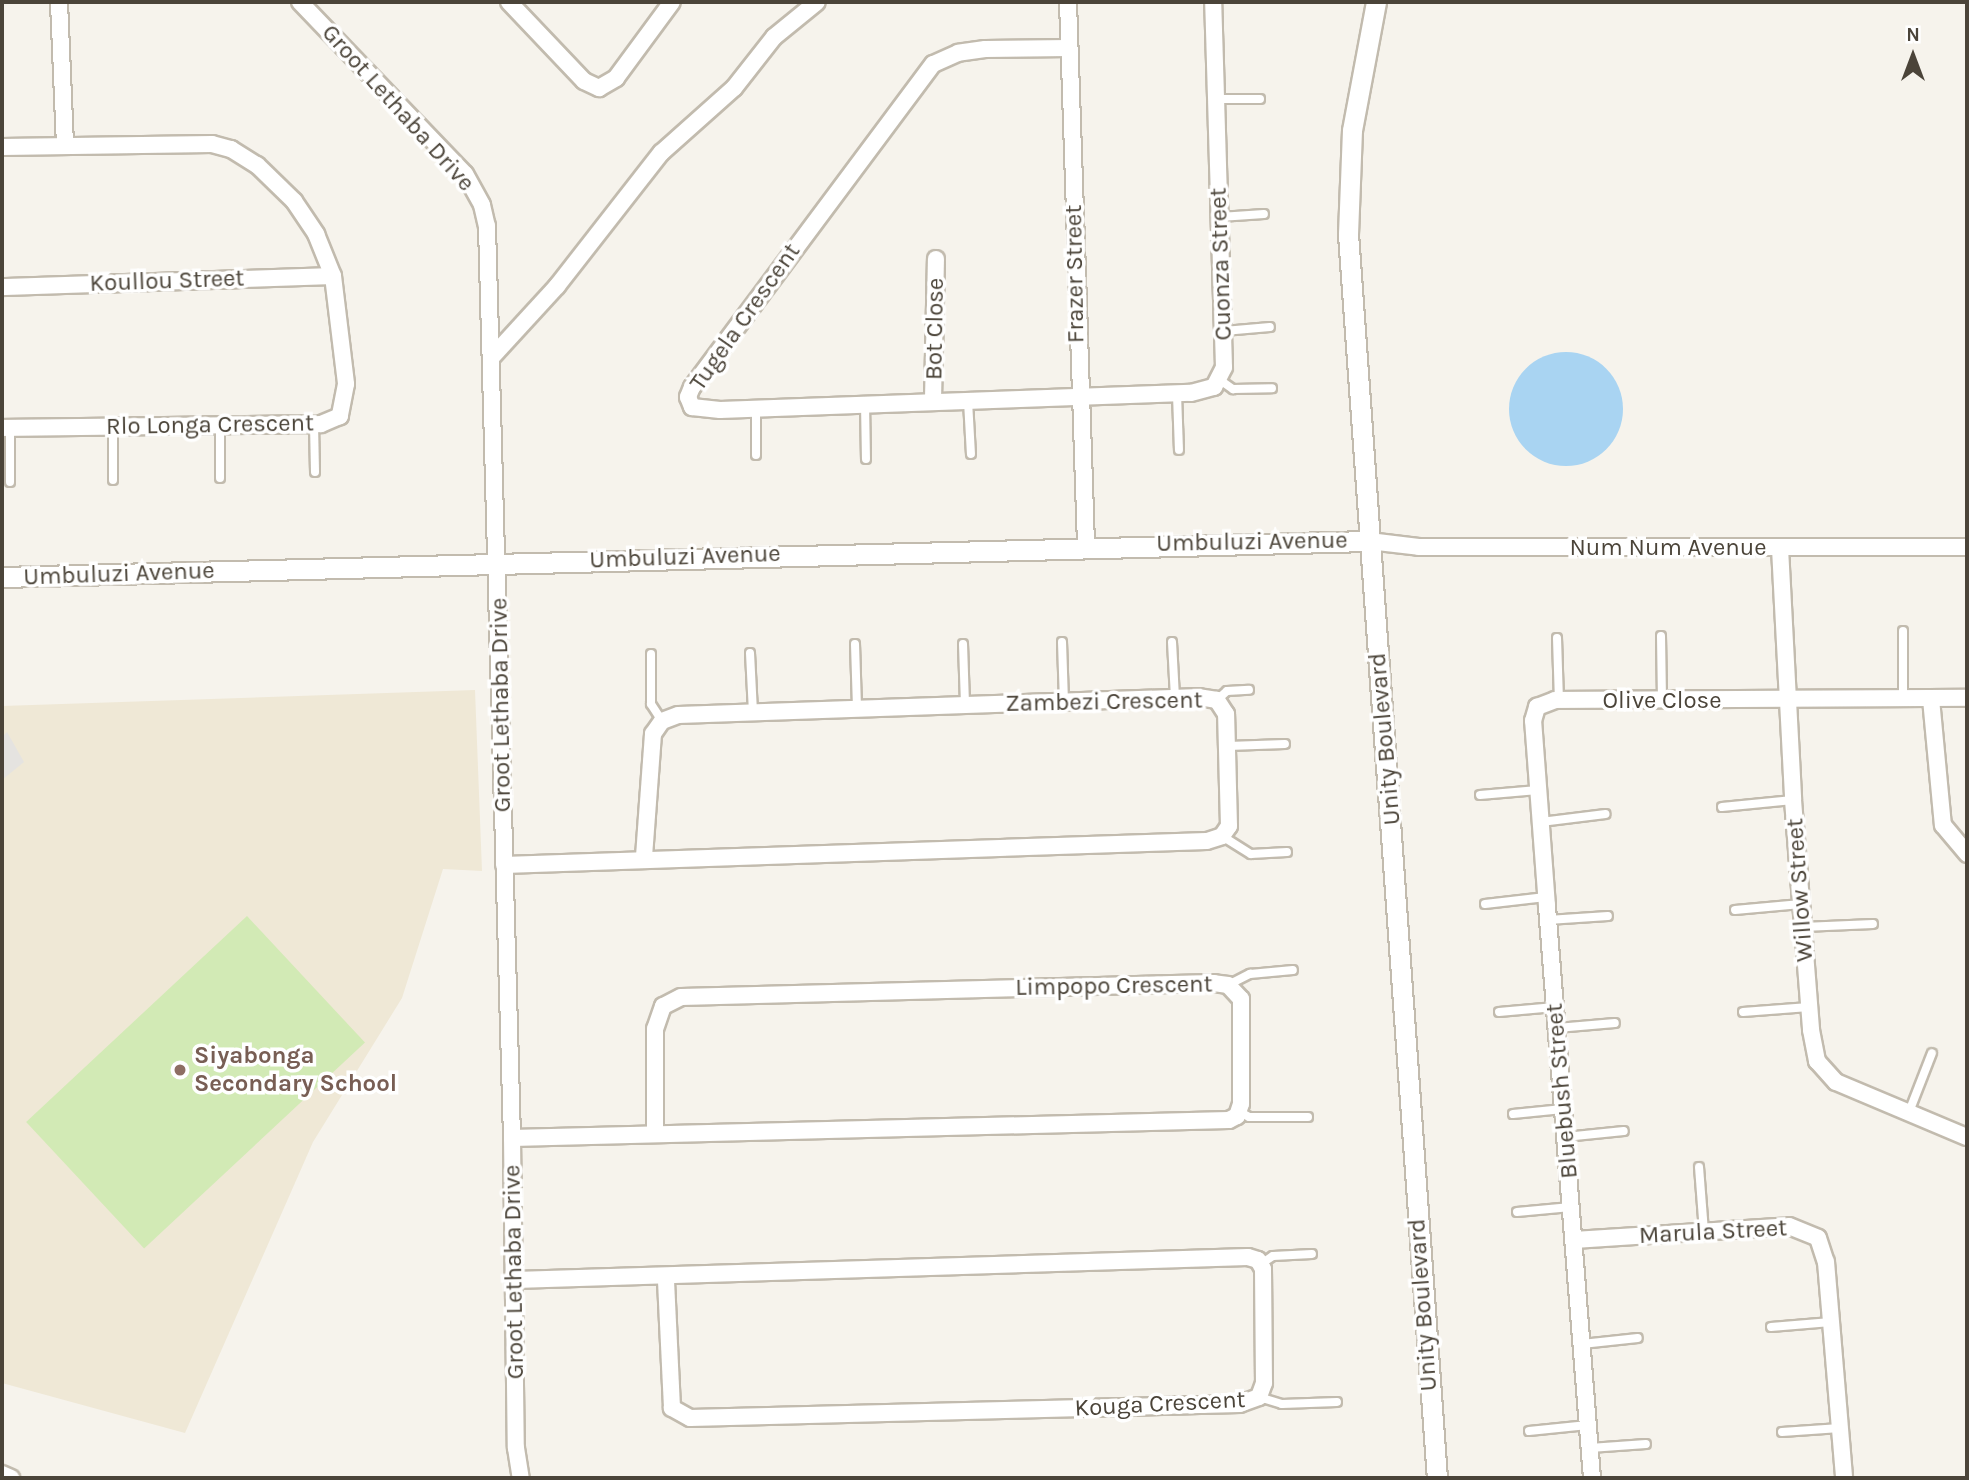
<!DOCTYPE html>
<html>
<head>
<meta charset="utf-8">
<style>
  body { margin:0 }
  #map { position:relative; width:1969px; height:1480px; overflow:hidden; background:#f6f3ec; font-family:Karla,sans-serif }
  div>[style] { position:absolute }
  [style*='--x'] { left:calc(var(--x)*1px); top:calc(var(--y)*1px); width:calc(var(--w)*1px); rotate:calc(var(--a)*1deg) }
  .education>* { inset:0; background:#efe8d6 }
  .green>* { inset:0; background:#d2eab5; transform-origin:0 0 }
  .parking>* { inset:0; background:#e5e3e0 }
  .water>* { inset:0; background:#a9d4f2 }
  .round { border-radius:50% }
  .roads { filter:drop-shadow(2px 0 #c2bbae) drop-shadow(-2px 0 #c2bbae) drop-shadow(0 2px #c2bbae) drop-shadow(0 -2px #c2bbae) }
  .service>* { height:8px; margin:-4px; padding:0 4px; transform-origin:4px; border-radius:4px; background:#fff }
  .minor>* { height:16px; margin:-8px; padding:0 8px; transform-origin:8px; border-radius:8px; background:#fff }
  .tertiary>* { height:19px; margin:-9.5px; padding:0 9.5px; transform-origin:9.5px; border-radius:9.5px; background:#fff }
  .dots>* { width:19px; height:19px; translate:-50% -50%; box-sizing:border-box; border:4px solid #fff; border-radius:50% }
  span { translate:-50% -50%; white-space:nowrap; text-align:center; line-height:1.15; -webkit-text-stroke:7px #fff; paint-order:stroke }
  .street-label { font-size:24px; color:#4b4439 }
  .education-label { font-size:24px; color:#785e54; font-weight:700 }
  .left { translate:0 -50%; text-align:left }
  .frame { position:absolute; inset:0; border:4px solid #4b4439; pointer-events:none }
  .north { position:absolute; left:1878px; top:21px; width:70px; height:70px; -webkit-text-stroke:5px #fff; paint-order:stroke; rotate:0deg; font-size:19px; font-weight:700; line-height:28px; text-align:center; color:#4b4439 }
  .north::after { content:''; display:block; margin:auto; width:24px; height:32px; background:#4b4439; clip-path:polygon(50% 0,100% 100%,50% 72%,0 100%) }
</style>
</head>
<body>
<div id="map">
  <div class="education">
    <div style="clip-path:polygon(475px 690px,482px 871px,443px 869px,402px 998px,313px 1142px,185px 1433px,2px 1383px,2px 706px)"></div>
  </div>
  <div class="green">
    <div style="left:247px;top:916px;width:173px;height:302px;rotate:47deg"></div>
  </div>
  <div class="parking">
    <div style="clip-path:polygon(7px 732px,24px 762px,2px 780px,2px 737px)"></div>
  </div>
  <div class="water">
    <div class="round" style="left:1509px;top:352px;width:114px;height:114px"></div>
  </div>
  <div class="roads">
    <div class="service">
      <div style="--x:1216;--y:99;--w:44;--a:0"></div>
      <div style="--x:1220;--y:217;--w:44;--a:-3.9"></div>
      <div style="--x:1224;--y:331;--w:46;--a:-5"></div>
      <div style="--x:1220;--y:380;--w:16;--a:35"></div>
      <div style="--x:1233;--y:389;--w:39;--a:-1"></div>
      <div style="--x:1177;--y:394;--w:56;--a:88"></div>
      <div style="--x:968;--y:401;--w:53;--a:86.8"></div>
      <div style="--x:865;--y:403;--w:56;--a:89"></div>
      <div style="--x:756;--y:409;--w:46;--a:90"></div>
      <div style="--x:314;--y:424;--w:48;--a:88.8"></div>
      <div style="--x:220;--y:425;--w:53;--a:90"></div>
      <div style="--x:113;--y:427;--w:53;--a:90"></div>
      <div style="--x:10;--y:428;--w:54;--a:90"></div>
      <div style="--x:1903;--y:631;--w:68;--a:90"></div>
      <div style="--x:1661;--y:636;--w:63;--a:89.1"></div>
      <div style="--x:1557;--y:638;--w:62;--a:88.2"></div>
      <div style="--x:1062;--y:642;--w:60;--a:88.1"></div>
      <div style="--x:1172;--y:642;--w:56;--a:86.9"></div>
      <div style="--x:855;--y:644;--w:65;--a:88.2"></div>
      <div style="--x:963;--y:644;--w:61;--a:88.1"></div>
      <div style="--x:750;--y:653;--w:59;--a:87.1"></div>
      <div style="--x:651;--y:654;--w:50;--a:90"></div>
      <div style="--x:651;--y:704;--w:20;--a:57"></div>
      <div style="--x:1217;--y:700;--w:13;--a:-42"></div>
      <div style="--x:1227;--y:691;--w:22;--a:-3"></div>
      <div style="--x:1228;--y:746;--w:57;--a:-2"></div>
      <div style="--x:1480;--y:795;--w:58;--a:-4.9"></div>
      <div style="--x:1722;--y:807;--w:71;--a:-5.6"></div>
      <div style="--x:1541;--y:822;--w:65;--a:-7"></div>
      <div style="--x:1222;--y:836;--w:34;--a:32"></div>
      <div style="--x:1251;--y:854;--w:36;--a:-3"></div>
      <div style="--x:1485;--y:904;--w:61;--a:-6.5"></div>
      <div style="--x:1735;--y:910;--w:66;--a:-5.2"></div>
      <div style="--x:1548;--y:920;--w:60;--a:-3.8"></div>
      <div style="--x:1803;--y:927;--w:70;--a:-2.5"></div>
      <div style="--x:1228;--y:985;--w:25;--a:-27"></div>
      <div style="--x:1250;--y:974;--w:43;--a:-5.3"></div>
      <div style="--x:1499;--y:1012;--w:56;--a:-5.1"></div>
      <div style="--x:1743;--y:1012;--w:66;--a:-4.3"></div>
      <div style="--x:1557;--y:1028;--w:58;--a:-4.9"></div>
      <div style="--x:1240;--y:1112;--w:10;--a:29"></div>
      <div style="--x:1249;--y:1117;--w:59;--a:0"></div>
      <div style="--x:1909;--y:1112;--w:63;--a:-68.7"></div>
      <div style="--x:1513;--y:1114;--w:50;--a:-5.7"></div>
      <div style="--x:1565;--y:1137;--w:59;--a:-5.8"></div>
      <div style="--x:1699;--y:1167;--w:65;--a:85.6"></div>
      <div style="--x:1517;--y:1212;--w:54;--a:-5.3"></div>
      <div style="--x:1261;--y:1264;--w:14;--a:-34"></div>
      <div style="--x:1273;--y:1256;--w:39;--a:-3"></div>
      <div style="--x:1771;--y:1327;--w:60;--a:-4.8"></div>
      <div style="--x:1582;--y:1344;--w:56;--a:-6.1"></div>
      <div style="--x:1259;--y:1397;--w:24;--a:17"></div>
      <div style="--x:1282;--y:1404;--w:55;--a:-2.1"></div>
      <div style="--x:1529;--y:1431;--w:59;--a:-5.8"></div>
      <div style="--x:1782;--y:1432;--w:58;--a:-3.9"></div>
      <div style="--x:1590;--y:1448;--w:56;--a:-4.1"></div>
    </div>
    <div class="minor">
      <div style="--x:59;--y:2;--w:142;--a:87.6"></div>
      <div style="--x:300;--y:2;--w:238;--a:46.2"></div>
      <div style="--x:465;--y:174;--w:35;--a:61"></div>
      <div style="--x:482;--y:205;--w:22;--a:77"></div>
      <div style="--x:487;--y:226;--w:912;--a:88.43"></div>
      <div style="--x:512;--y:1138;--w:310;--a:89.3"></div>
      <div style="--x:516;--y:1448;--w:30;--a:81"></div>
      <div style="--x:509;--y:2;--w:109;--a:46.5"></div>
      <div style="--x:584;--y:81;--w:17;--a:25"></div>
      <div style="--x:599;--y:88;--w:20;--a:-30"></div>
      <div style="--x:616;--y:78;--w:94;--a:-53.6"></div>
      <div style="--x:1068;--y:2;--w:543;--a:88.1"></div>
      <div style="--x:1069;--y:48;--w:84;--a:179.3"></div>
      <div style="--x:985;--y:49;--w:27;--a:172"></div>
      <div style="--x:958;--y:53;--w:27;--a:156"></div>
      <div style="--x:933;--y:64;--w:403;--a:126.7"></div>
      <div style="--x:692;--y:387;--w:11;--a:112"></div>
      <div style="--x:688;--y:397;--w:11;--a:68"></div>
      <div style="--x:692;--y:407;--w:28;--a:6"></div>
      <div style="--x:720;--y:410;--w:471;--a:-2.1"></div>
      <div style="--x:1191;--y:393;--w:24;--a:-15"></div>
      <div style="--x:1214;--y:387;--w:22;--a:-63"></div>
      <div style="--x:1224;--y:367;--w:365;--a:-91.7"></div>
      <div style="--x:2;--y:147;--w:210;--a:-0.8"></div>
      <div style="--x:212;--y:144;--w:20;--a:15"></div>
      <div style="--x:231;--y:149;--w:31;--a:32"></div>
      <div style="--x:257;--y:165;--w:52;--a:44.2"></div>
      <div style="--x:294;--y:201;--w:40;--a:56"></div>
      <div style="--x:316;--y:234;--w:45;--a:68"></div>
      <div style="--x:333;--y:276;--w:109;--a:83.1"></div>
      <div style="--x:346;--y:384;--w:33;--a:101"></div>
      <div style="--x:340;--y:416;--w:21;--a:157"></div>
      <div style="--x:321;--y:424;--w:319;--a:179.3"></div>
      <div style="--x:2;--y:287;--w:331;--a:-1.9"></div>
      <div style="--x:492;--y:357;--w:96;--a:-47.5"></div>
      <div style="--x:557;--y:286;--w:169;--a:-52"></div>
      <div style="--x:661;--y:153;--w:98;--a:-41.7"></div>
      <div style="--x:734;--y:88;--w:65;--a:-51.9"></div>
      <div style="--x:774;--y:37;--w:55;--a:-39.1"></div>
      <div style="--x:933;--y:400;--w:141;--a:-88.8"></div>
      <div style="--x:1369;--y:541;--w:50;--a:6.8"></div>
      <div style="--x:1419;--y:547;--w:548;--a:0"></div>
      <div style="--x:1780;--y:548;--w:252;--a:87"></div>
      <div style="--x:1793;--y:800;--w:231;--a:85.5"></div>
      <div style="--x:1811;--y:1030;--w:32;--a:79"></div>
      <div style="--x:1817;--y:1061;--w:28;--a:48"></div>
      <div style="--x:1836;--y:1082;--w:142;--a:22.8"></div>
      <div style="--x:1931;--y:699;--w:127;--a:84.6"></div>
      <div style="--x:1943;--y:825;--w:38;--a:50"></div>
      <div style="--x:504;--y:865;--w:703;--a:-1.96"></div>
      <div style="--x:1207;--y:841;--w:16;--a:-18"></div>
      <div style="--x:1222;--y:836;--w:12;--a:-55"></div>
      <div style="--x:1229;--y:826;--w:112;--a:-91.5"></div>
      <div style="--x:1226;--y:714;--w:17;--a:-123"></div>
      <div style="--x:1217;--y:700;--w:18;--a:-171"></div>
      <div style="--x:1199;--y:697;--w:521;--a:178.02"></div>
      <div style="--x:678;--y:715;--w:17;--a:159"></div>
      <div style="--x:662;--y:721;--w:16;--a:125"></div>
      <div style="--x:653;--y:734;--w:123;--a:94.2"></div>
      <div style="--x:512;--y:1138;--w:717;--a:-1.44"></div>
      <div style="--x:1229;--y:1120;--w:9;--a:-27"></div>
      <div style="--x:1237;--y:1116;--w:13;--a:-72"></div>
      <div style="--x:1241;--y:1104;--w:105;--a:-90"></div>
      <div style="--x:1241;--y:999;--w:19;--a:-133"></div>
      <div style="--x:1228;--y:985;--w:14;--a:-172"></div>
      <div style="--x:1214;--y:983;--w:533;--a:178.5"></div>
      <div style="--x:681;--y:997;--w:20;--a:153"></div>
      <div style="--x:663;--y:1006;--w:24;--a:109"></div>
      <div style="--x:655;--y:1029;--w:105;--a:90"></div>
      <div style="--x:1574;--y:1240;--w:215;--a:-3.7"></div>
      <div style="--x:1789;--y:1226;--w:31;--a:22"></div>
      <div style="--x:1818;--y:1238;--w:25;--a:72"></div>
      <div style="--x:1826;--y:1262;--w:217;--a:85.2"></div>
      <div style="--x:515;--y:1280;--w:733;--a:-1.8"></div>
      <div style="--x:1248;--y:1257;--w:10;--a:17"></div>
      <div style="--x:1258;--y:1260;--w:10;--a:61"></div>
      <div style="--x:1263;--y:1269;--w:114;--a:89.5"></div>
      <div style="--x:1264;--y:1383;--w:15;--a:110"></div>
      <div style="--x:1259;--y:1397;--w:20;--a:160"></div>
      <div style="--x:1240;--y:1404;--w:550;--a:178.54"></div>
      <div style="--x:690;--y:1418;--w:21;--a:-151"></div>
      <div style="--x:672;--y:1408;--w:129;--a:-92.7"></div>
      <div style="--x:2;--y:1474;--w:10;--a:24"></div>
      <div style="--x:1592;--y:1478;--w:574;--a:-94.5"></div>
      <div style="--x:1547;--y:906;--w:186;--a:-94.3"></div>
      <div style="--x:1533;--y:721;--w:15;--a:-74"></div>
      <div style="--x:1537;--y:707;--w:19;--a:-21"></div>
      <div style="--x:1555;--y:700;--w:412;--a:-0.3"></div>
    </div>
    <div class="tertiary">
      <div style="--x:1376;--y:2;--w:130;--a:100.6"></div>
      <div style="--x:1352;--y:130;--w:104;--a:92.2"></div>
      <div style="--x:1348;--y:234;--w:1247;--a:85.91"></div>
      <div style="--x:2;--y:577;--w:1367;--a:-1.51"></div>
    </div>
  </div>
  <div class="dots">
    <div style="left:180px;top:1070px;background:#8d6e63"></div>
  </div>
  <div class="street-label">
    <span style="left:398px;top:108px;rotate:48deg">Groot Lethaba Drive</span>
    <span style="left:1221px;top:264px;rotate:-92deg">Cuonza Street</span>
    <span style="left:1075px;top:274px;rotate:-91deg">Frazer Street</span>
    <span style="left:167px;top:281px;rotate:-2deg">Koullou Street</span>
    <span style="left:745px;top:317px;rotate:-55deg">Tugela Crescent</span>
    <span style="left:935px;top:329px;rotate:-89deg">Bot Close</span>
    <span style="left:210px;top:425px;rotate:-1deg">Rlo Longa Crescent</span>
    <span style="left:1252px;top:542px;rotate:-1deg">Umbuluzi Avenue</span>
    <span style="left:1668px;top:548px">Num Num Avenue</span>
    <span style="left:685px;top:557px;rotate:-2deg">Umbuluzi Avenue</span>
    <span style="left:119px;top:574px;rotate:-2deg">Umbuluzi Avenue</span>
    <span style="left:1662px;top:701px">Olive Close</span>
    <span style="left:1104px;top:702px;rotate:-1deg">Zambezi Crescent</span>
    <span style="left:501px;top:705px;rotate:-91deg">Groot Lethaba Drive</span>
    <span style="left:1385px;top:739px;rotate:-95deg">Unity Boulevard</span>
    <span style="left:1800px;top:890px;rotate:-94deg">Willow Street</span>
    <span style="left:1114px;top:986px;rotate:-1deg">Limpopo Crescent</span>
    <span style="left:1562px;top:1091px;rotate:-95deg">Bluebush Street</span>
    <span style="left:1713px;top:1232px;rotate:-3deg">Marula Street</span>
    <span style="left:514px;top:1272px;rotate:-91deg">Groot Lethaba Drive</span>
    <span style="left:1423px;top:1305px;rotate:-94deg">Unity Boulevard</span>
    <span style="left:1160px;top:1404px;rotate:-3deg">Kouga Crescent</span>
  </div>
  <div class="education-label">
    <span class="left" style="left:194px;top:1070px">Siyabonga<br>Secondary School</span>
  </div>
  <div class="frame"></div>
  <div class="north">N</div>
</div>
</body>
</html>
